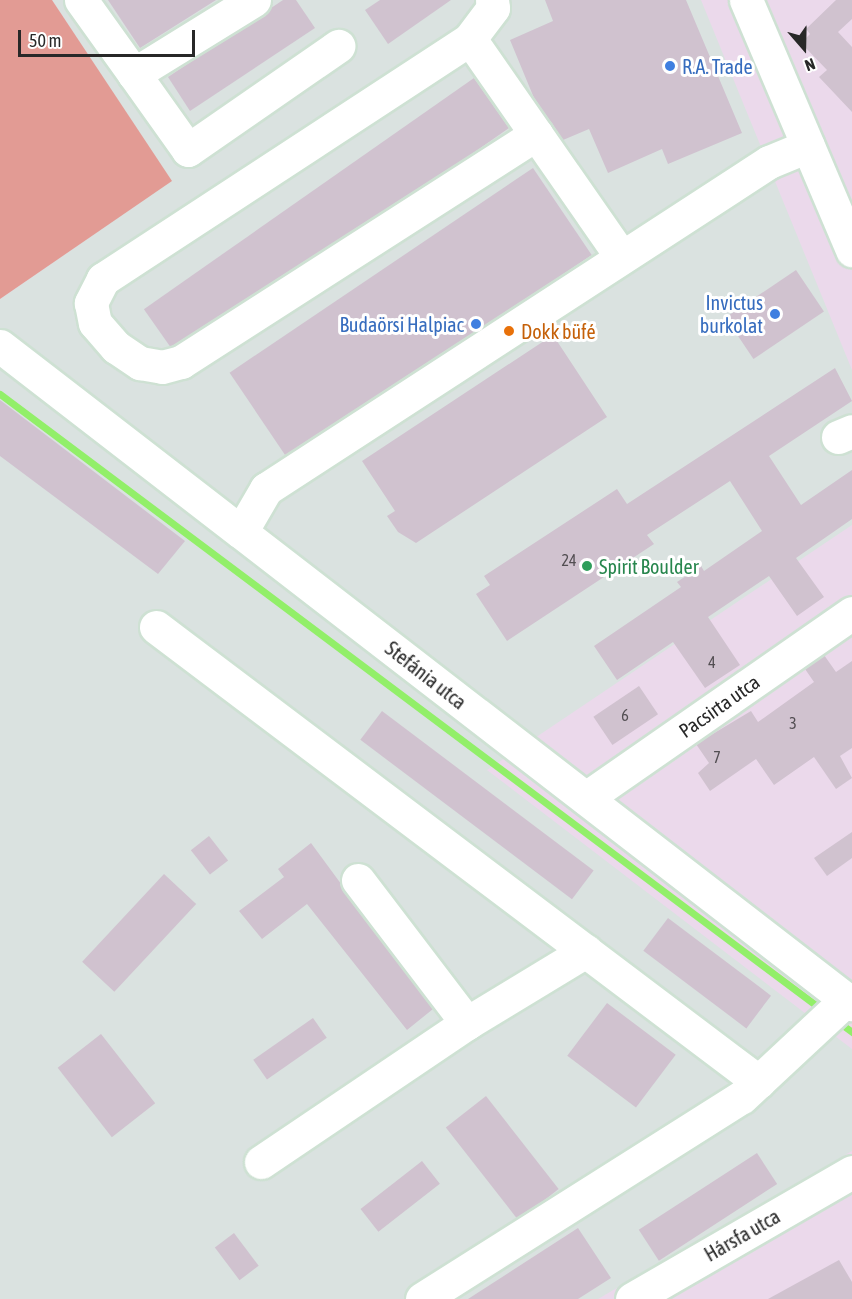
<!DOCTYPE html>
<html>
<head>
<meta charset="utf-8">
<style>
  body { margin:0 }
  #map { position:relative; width:852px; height:1299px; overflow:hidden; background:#ebd9eb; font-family:"Asap Condensed",sans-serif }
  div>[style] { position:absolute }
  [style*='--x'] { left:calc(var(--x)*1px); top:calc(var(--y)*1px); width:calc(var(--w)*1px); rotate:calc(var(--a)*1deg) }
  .industrial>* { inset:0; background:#dae2e0 }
  .green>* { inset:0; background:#e29b94 }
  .stream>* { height:7px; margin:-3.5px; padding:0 3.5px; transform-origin:3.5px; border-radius:3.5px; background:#92ef69 }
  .building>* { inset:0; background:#d0c2cf; transform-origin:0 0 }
  .roads { filter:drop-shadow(2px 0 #cee1d3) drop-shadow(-2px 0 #cee1d3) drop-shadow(0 2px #cee1d3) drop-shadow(0 -2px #cee1d3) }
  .minor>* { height:33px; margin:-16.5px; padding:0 16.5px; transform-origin:16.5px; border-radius:16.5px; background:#fff }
  .dots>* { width:16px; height:16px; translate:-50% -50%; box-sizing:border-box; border:3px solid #fff; border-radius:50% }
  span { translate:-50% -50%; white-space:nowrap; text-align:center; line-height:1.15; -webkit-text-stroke:6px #fff; paint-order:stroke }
  .number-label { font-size:16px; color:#524e52 }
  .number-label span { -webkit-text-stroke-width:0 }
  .shop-label { font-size:20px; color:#366cbe }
  .left { translate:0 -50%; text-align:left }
  .right { translate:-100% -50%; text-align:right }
  .food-label { font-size:20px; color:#c56008 }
  .leisure-label { font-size:20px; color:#27864d }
  .street-label { font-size:20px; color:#282828 }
  .north { position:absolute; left:774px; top:18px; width:60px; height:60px; -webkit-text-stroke:4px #fff; paint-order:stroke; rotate:160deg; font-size:16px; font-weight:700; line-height:24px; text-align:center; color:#282828 }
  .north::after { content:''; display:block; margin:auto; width:21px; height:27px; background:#282828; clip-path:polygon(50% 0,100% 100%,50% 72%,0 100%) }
  .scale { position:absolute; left:18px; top:30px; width:177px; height:27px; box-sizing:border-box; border:3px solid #282828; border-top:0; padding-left:8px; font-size:18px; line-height:21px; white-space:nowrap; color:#282828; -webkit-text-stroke:4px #fff; paint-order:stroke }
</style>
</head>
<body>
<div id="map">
  <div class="industrial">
    <div style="clip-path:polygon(52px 0,701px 0,852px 370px,852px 525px,487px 770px,852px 1049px,852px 1151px,598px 1299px,0 1299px,0 299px,171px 181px)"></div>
  </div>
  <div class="green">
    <div style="clip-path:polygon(0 0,52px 0,172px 181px,0 299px)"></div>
  </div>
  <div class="stream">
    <div style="--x:0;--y:394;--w:1026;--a:36.84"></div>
    <div style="--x:837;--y:1021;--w:19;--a:36"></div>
  </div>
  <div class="building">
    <div style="clip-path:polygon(108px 0,216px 0,140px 48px)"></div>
    <div style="clip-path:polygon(283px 0,296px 0,315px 28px,190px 111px,168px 77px)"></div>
    <div style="clip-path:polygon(380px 0,451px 0,388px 44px,365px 10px)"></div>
    <div style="clip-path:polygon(545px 0,686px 0,742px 133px,668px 164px,662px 149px,608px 173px,589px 129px,563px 140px,534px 98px,510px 40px,553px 21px)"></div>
    <div style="clip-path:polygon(836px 0,852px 0,852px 19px,838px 32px,852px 47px,852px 112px,819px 77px,827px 70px,801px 43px,810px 34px,806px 29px)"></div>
    <div style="left:474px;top:78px;width:61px;height:403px;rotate:55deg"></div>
    <div style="left:533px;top:168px;width:105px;height:366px;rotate:56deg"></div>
    <div style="left:796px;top:270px;width:50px;height:85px;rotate:56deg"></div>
    <div style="clip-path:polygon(553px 335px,607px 417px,416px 543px,398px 532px,387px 516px,395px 511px,362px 461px)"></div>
    <div style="clip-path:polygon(835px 368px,852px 401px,769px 456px,801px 505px,852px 470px,852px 519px,796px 558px,824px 597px,797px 616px,769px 576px,708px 617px,740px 665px,705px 688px,673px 642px,617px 680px,594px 646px,681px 587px,677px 582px,701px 566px,704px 571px,762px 531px,730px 481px,647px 535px,654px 544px,507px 641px,476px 594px,490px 585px,484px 576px,617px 489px,627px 504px)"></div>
    <div style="clip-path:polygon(0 400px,185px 541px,158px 574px,0 456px)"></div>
    <div style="clip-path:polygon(824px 655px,836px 672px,852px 661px,852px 748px,840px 756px,852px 778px,836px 789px,814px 757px,774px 785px,756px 759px,710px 791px,698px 773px,709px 763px,696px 744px,751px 711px,758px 722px,814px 682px,805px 669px)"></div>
    <div style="left:639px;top:686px;width:34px;height:55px;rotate:56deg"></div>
    <div style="left:382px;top:711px;width:265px;height:36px;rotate:37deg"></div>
    <div style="clip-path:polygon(852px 832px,852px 858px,827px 876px,814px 858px)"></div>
    <div style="left:209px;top:836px;width:31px;height:23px;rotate:52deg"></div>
    <div style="clip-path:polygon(311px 843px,433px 1009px,407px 1030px,307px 904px,262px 939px,239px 911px,284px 877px,278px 869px)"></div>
    <div style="left:164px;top:874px;width:44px;height:120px;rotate:43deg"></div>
    <div style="left:668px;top:918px;width:129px;height:41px;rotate:37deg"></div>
    <div style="left:607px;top:1003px;width:86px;height:66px;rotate:37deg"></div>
    <div style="left:313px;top:1018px;width:24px;height:73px;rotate:55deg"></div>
    <div style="left:101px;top:1034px;width:88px;height:55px;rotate:52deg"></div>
    <div style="left:486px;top:1096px;width:118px;height:51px;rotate:52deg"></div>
    <div style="left:757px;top:1153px;width:37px;height:141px;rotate:57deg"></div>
    <div style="left:422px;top:1161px;width:29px;height:78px;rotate:52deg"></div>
    <div style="clip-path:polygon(578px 1228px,611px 1278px,578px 1299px,468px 1299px)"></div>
    <div style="left:234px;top:1233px;width:41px;height:24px;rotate:53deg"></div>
    <div style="clip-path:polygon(839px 1260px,852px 1282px,852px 1299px,768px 1299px)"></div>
  </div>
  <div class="roads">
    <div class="minor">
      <div style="--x:81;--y:0;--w:91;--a:54.4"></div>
      <div style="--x:134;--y:74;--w:141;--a:-31.7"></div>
      <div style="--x:492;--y:0;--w:8;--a:83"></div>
      <div style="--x:493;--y:8;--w:39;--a:127"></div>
      <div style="--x:470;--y:39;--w:439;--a:146.8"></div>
      <div style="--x:103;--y:279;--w:27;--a:117"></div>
      <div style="--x:91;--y:303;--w:20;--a:79"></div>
      <div style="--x:95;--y:323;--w:32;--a:49"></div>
      <div style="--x:116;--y:347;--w:29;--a:34"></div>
      <div style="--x:140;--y:363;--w:22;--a:10"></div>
      <div style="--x:162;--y:367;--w:20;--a:-15"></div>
      <div style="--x:181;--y:362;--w:422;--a:-32.7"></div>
      <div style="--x:746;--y:0;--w:272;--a:67"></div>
      <div style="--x:470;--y:39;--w:264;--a:55.2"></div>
      <div style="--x:134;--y:74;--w:93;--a:54.6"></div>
      <div style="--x:188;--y:150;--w:183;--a:-34.7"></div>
      <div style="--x:0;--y:346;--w:1077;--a:37.68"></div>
      <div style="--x:838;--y:437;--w:15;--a:-23"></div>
      <div style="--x:241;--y:532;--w:50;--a:-59.8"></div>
      <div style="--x:266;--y:489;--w:600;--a:-33.03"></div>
      <div style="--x:769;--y:162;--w:42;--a:-22.3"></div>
      <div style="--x:156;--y:627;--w:755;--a:37.04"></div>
      <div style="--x:586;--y:798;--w:324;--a:-34.8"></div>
      <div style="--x:358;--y:880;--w:180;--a:52.7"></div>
      <div style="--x:261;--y:1162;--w:249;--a:-34"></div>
      <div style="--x:467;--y:1023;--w:139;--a:-31.2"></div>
      <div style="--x:422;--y:1299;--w:378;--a:-32.3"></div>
      <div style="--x:742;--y:1097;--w:142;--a:-43"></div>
      <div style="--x:632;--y:1299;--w:254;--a:-30"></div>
    </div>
  </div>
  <div class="dots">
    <div style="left:670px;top:66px;background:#3f7fe0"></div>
    <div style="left:775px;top:314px;background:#3f7fe0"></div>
    <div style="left:476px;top:324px;background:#3f7fe0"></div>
    <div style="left:509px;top:331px;background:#e8710a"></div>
    <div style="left:587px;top:566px;background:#2e9e5b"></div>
  </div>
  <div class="number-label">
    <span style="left:569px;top:560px">24</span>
    <span style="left:712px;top:662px">4</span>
    <span style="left:625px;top:715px">6</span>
    <span style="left:793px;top:723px">3</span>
    <span style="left:717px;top:757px">7</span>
  </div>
  <div class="shop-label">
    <span class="left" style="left:682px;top:66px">R.A. Trade</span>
    <span class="right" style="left:763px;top:314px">Invictus<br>burkolat</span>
    <span class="right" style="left:464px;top:324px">Budaörsi Halpiac</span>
  </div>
  <div class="food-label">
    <span class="left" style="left:521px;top:331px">Dokk büfé</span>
  </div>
  <div class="leisure-label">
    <span class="left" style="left:599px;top:566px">Spirit Boulder</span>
  </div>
  <div class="street-label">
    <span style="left:426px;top:675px;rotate:38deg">Stefánia utca</span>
    <span style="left:719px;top:706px;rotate:-35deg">Pacsirta utca</span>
    <span style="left:742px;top:1235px;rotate:-30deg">Hársfa utca</span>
  </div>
  <div class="north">N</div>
  <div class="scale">50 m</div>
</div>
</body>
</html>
